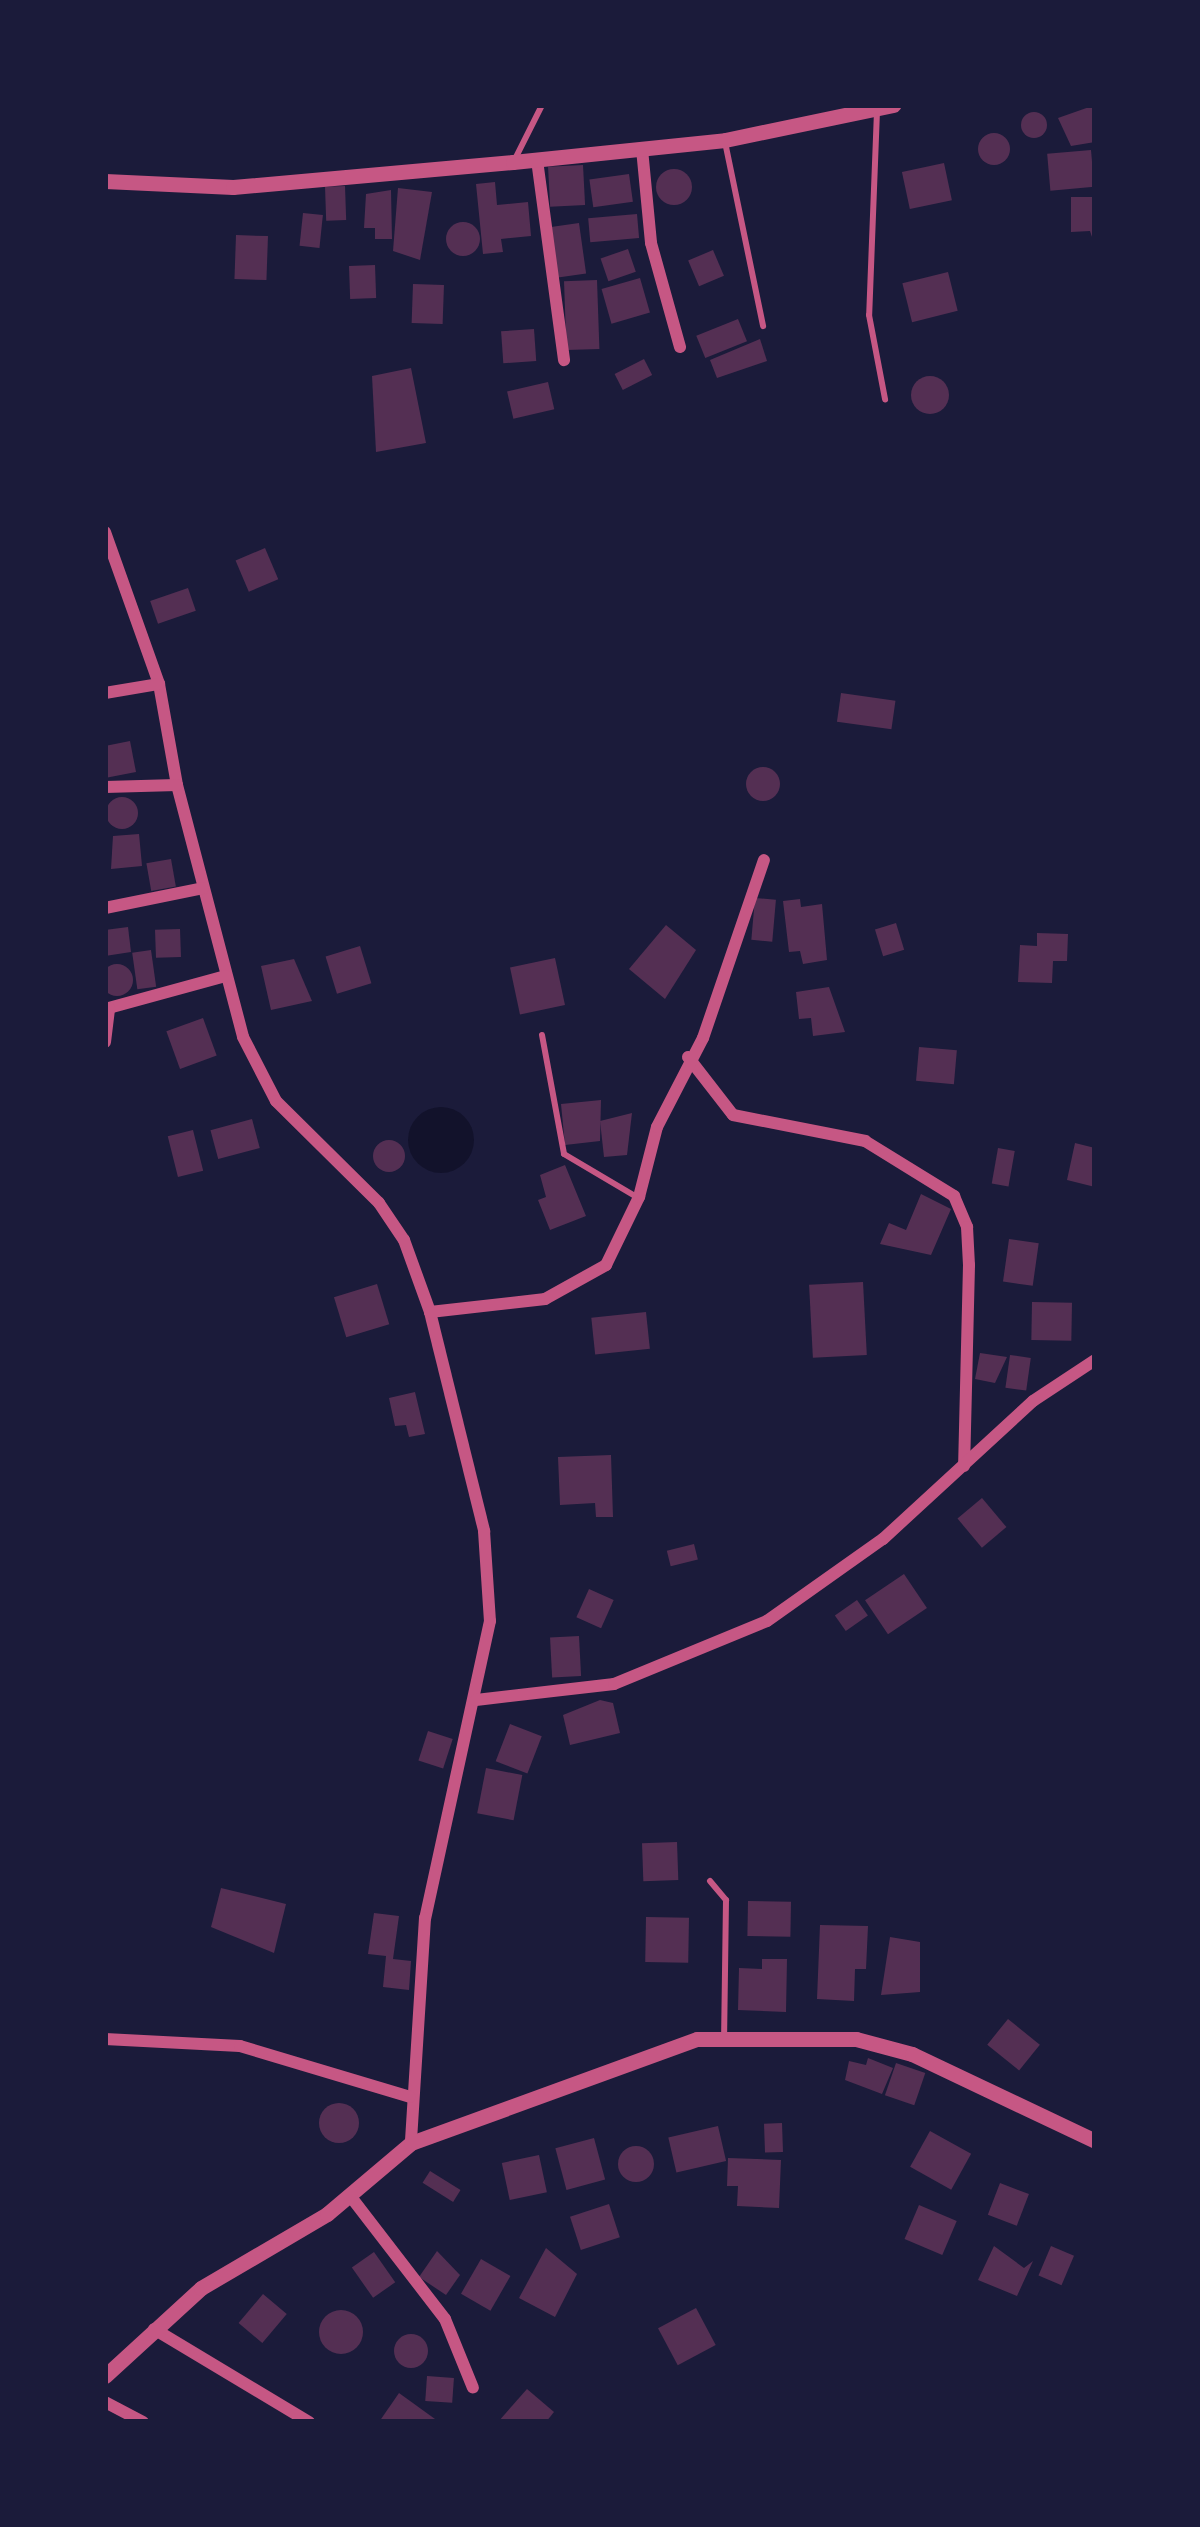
<!DOCTYPE html>
<html>
<head>
<meta charset="utf-8">
<style>
  body { margin:0 }
  #map { position:relative; width:1200px; height:2527px; overflow:hidden; background:#1b1b3a; font-family:Signika,sans-serif }
  div>[style] { position:absolute }
  [style*='--x'] { left:calc(var(--x)*1px); top:calc(var(--y)*1px); width:calc(var(--w)*1px); rotate:calc(var(--a)*1deg) }
  .water>* { inset:0; background:#12122b }
  .round { border-radius:50% }
  .building>* { inset:0; background:#542f53; transform-origin:0 0 }
  .service>* { height:6px; margin:-3px; padding:0 3px; transform-origin:3px; border-radius:3px; background:#c65784 }
  .minor>* { height:12px; margin:-6px; padding:0 6px; transform-origin:6px; border-radius:6px; background:#c65784 }
  .tertiary>* { height:15px; margin:-7.5px; padding:0 7.5px; transform-origin:7.5px; border-radius:7.5px; background:#c65784 }
  span { translate:-50% -50%; white-space:nowrap; text-align:center; line-height:1.15; -webkit-text-stroke:12px #1b1b3a; paint-order:stroke }
  .frame { position:absolute; inset:0; border:108px solid #1b1b3a; pointer-events:none }
</style>
</head>
<body>
<div id="map">
  <div class="water">
    <div class="round" style="left:408px;top:1107px;width:66px;height:66px"></div>
  </div>
  <div class="building">
    <div style="clip-path:polygon(1095px 105px,1095px 142px,1071px 146px,1058px 118px)"></div>
    <div class="round" style="left:1021px;top:112px;width:26px;height:26px"></div>
    <div class="round" style="left:978px;top:133px;width:32px;height:32px"></div>
    <div style="left:1091px;top:150px;width:37px;height:44px;rotate:85deg"></div>
    <div style="left:944px;top:163px;width:38px;height:43px;rotate:78deg"></div>
    <div style="left:583px;top:165px;width:40px;height:35px;rotate:87deg"></div>
    <div class="round" style="left:656px;top:169px;width:36px;height:36px"></div>
    <div style="left:629px;top:174px;width:28px;height:40px;rotate:82deg"></div>
    <div style="clip-path:polygon(495px 182px,497px 205px,528px 202px,531px 236px,501px 239px,503px 252px,483px 254px,476px 184px)"></div>
    <div style="left:345px;top:186px;width:34px;height:20px;rotate:88deg"></div>
    <div style="clip-path:polygon(398px 188px,432px 192px,420px 260px,393px 251px)"></div>
    <div style="clip-path:polygon(391px 190px,392px 239px,375px 239px,375px 228px,364px 228px,366px 194px)"></div>
    <div style="clip-path:polygon(1071px 197px,1095px 197px,1095px 246px,1090px 231px,1071px 232px)"></div>
    <div style="left:303px;top:213px;width:20px;height:33px;rotate:6deg"></div>
    <div style="left:637px;top:214px;width:24px;height:49px;rotate:85deg"></div>
    <div class="round" style="left:446px;top:222px;width:34px;height:34px"></div>
    <div style="left:579px;top:223px;width:51px;height:30px;rotate:82deg"></div>
    <div style="left:236px;top:235px;width:32px;height:44px;rotate:2deg"></div>
    <div style="left:628px;top:249px;width:24px;height:29px;rotate:71deg"></div>
    <div style="left:713px;top:250px;width:28px;height:27px;rotate:67deg"></div>
    <div style="left:375px;top:265px;width:33px;height:26px;rotate:88deg"></div>
    <div style="left:948px;top:272px;width:40px;height:47px;rotate:76deg"></div>
    <div style="left:640px;top:278px;width:36px;height:40px;rotate:74deg"></div>
    <div style="left:597px;top:280px;width:69px;height:33px;rotate:88deg"></div>
    <div style="left:413px;top:284px;width:31px;height:39px;rotate:2deg"></div>
    <div style="left:738px;top:319px;width:24px;height:45px;rotate:68deg"></div>
    <div style="left:534px;top:329px;width:32px;height:33px;rotate:86deg"></div>
    <div style="clip-path:polygon(760px 339px,767px 361px,717px 378px,710px 360px)"></div>
    <div style="left:644px;top:359px;width:18px;height:33px;rotate:63deg"></div>
    <div style="clip-path:polygon(411px 368px,426px 443px,376px 452px,372px 376px)"></div>
    <div class="round" style="left:911px;top:376px;width:38px;height:38px"></div>
    <div style="left:548px;top:382px;width:28px;height:42px;rotate:77deg"></div>
    <div style="left:265px;top:548px;width:34px;height:32px;rotate:67deg"></div>
    <div style="left:188px;top:588px;width:24px;height:40px;rotate:71deg"></div>
    <div style="left:841px;top:693px;width:55px;height:29px;rotate:8deg"></div>
    <div style="clip-path:polygon(130px 741px,136px 772px,105px 778px,105px 746px)"></div>
    <div class="round" style="left:746px;top:767px;width:34px;height:34px"></div>
    <div class="round" style="left:106px;top:797px;width:32px;height:32px"></div>
    <div style="clip-path:polygon(139px 834px,142px 866px,111px 869px,113px 836px)"></div>
    <div style="left:171px;top:859px;width:28px;height:25px;rotate:80deg"></div>
    <div style="left:755px;top:898px;width:21px;height:42px;rotate:5deg"></div>
    <div style="clip-path:polygon(800px 899px,801px 907px,822px 904px,827px 960px,803px 964px,800px 951px,789px 952px,783px 901px)"></div>
    <div style="left:896px;top:923px;width:28px;height:22px;rotate:73deg"></div>
    <div style="clip-path:polygon(666px 925px,696px 950px,665px 999px,629px 969px)"></div>
    <div style="clip-path:polygon(128px 927px,131px 952px,105px 956px,105px 930px)"></div>
    <div style="left:180px;top:929px;width:28px;height:25px;rotate:88deg"></div>
    <div style="clip-path:polygon(1037px 933px,1068px 934px,1067px 961px,1053px 961px,1052px 983px,1018px 982px,1020px 945px,1037px 946px)"></div>
    <div style="left:360px;top:946px;width:39px;height:36px;rotate:73deg"></div>
    <div style="left:151px;top:950px;width:37px;height:19px;rotate:82deg"></div>
    <div style="left:555px;top:958px;width:48px;height:46px;rotate:78deg"></div>
    <div style="clip-path:polygon(294px 959px,312px 1001px,271px 1010px,261px 966px)"></div>
    <div class="round" style="left:101px;top:964px;width:32px;height:32px"></div>
    <div style="clip-path:polygon(829px 987px,845px 1032px,813px 1036px,811px 1018px,799px 1019px,796px 992px)"></div>
    <div style="left:203px;top:1018px;width:40px;height:39px;rotate:70deg"></div>
    <div style="left:919px;top:1047px;width:38px;height:34px;rotate:5deg"></div>
    <div style="clip-path:polygon(601px 1100px,600px 1141px,565px 1145px,561px 1104px)"></div>
    <div style="clip-path:polygon(632px 1113px,627px 1155px,604px 1157px,600px 1121px)"></div>
    <div style="left:252px;top:1119px;width:30px;height:43px;rotate:75deg"></div>
    <div style="left:193px;top:1130px;width:42px;height:26px;rotate:76deg"></div>
    <div class="round" style="left:373px;top:1140px;width:32px;height:32px"></div>
    <div style="clip-path:polygon(1075px 1143px,1095px 1148px,1095px 1187px,1067px 1180px)"></div>
    <div style="left:998px;top:1148px;width:17px;height:36px;rotate:10deg"></div>
    <div style="clip-path:polygon(565px 1165px,586px 1216px,550px 1230px,538px 1200px,546px 1197px,540px 1175px)"></div>
    <div style="clip-path:polygon(921px 1194px,951px 1209px,931px 1255px,880px 1244px,889px 1223px,906px 1230px)"></div>
    <div style="left:1009px;top:1239px;width:30px;height:43px;rotate:8deg"></div>
    <div style="left:863px;top:1282px;width:73px;height:54px;rotate:87deg"></div>
    <div style="left:377px;top:1284px;width:42px;height:45px;rotate:73deg"></div>
    <div style="left:1032px;top:1302px;width:40px;height:38px;rotate:1deg"></div>
    <div style="left:646px;top:1312px;width:37px;height:55px;rotate:84deg"></div>
    <div style="clip-path:polygon(980px 1353px,1007px 1357px,995px 1383px,975px 1379px)"></div>
    <div style="left:1010px;top:1355px;width:21px;height:33px;rotate:8deg"></div>
    <div style="clip-path:polygon(415px 1392px,425px 1434px,409px 1437px,406px 1425px,395px 1426px,389px 1398px)"></div>
    <div style="clip-path:polygon(611px 1455px,613px 1517px,596px 1517px,595px 1503px,560px 1505px,558px 1457px)"></div>
    <div style="left:982px;top:1498px;width:38px;height:32px;rotate:50deg"></div>
    <div style="left:694px;top:1544px;width:16px;height:28px;rotate:76deg"></div>
    <div style="left:904px;top:1574px;width:41px;height:47px;rotate:56deg"></div>
    <div style="left:589px;top:1589px;width:27px;height:31px;rotate:24deg"></div>
    <div style="left:857px;top:1600px;width:19px;height:27px;rotate:55deg"></div>
    <div style="left:579px;top:1636px;width:40px;height:29px;rotate:87deg"></div>
    <div style="clip-path:polygon(600px 1700px,613px 1703px,620px 1733px,570px 1745px,563px 1715px)"></div>
    <div style="left:510px;top:1724px;width:34px;height:40px;rotate:21deg"></div>
    <div style="left:428px;top:1731px;width:26px;height:31px;rotate:18deg"></div>
    <div style="left:486px;top:1768px;width:37px;height:46px;rotate:11deg"></div>
    <div style="left:677px;top:1842px;width:38px;height:35px;rotate:88deg"></div>
    <div style="clip-path:polygon(221px 1888px,286px 1904px,274px 1953px,211px 1927px)"></div>
    <div style="left:748px;top:1901px;width:43px;height:35px;rotate:1deg"></div>
    <div style="clip-path:polygon(374px 1913px,399px 1916px,393px 1959px,411px 1961px,409px 1990px,383px 1987px,386px 1956px,368px 1954px)"></div>
    <div style="left:646px;top:1917px;width:43px;height:45px;rotate:1deg"></div>
    <div style="clip-path:polygon(820px 1925px,868px 1926px,866px 1969px,855px 1969px,854px 2001px,817px 1999px)"></div>
    <div style="clip-path:polygon(890px 1937px,920px 1942px,920px 1992px,881px 1995px)"></div>
    <div style="clip-path:polygon(762px 1959px,787px 1959px,786px 2012px,738px 2010px,739px 1968px,762px 1969px)"></div>
    <div style="left:1008px;top:2019px;width:41px;height:33px;rotate:39deg"></div>
    <div style="clip-path:polygon(868px 2058px,893px 2068px,882px 2094px,845px 2080px,849px 2061px,866px 2065px)"></div>
    <div style="left:896px;top:2063px;width:31px;height:34px;rotate:19deg"></div>
    <div class="round" style="left:319px;top:2103px;width:40px;height:40px"></div>
    <div style="left:782px;top:2123px;width:29px;height:18px;rotate:88deg"></div>
    <div style="left:718px;top:2126px;width:36px;height:51px;rotate:77deg"></div>
    <div style="left:930px;top:2131px;width:47px;height:41px;rotate:29deg"></div>
    <div style="left:594px;top:2138px;width:43px;height:40px;rotate:75deg"></div>
    <div class="round" style="left:618px;top:2146px;width:36px;height:36px"></div>
    <div style="left:539px;top:2155px;width:38px;height:38px;rotate:78deg"></div>
    <div style="clip-path:polygon(728px 2158px,781px 2160px,779px 2208px,737px 2206px,738px 2186px,727px 2186px)"></div>
    <div style="left:430px;top:2171px;width:36px;height:14px;rotate:32deg"></div>
    <div style="left:1000px;top:2183px;width:31px;height:34px;rotate:21deg"></div>
    <div style="left:609px;top:2204px;width:35px;height:41px;rotate:72deg"></div>
    <div style="left:919px;top:2205px;width:41px;height:37px;rotate:23deg"></div>
    <div style="clip-path:polygon(994px 2246px,1024px 2268px,1033px 2261px,1017px 2296px,978px 2280px)"></div>
    <div style="left:1051px;top:2246px;width:25px;height:32px;rotate:23deg"></div>
    <div style="clip-path:polygon(546px 2248px,577px 2274px,555px 2317px,519px 2298px)"></div>
    <div style="clip-path:polygon(437px 2251px,460px 2275px,446px 2295px,419px 2277px)"></div>
    <div style="left:374px;top:2252px;width:37px;height:27px;rotate:55deg"></div>
    <div style="left:481px;top:2259px;width:34px;height:40px;rotate:30deg"></div>
    <div style="left:263px;top:2294px;width:31px;height:38px;rotate:40deg"></div>
    <div style="left:696px;top:2308px;width:42px;height:43px;rotate:62deg"></div>
    <div class="round" style="left:319px;top:2310px;width:44px;height:44px"></div>
    <div class="round" style="left:394px;top:2334px;width:34px;height:34px"></div>
    <div style="left:427px;top:2376px;width:27px;height:25px;rotate:4deg"></div>
    <div style="clip-path:polygon(527px 2389px,554px 2412px,546px 2422px,498px 2422px)"></div>
    <div style="clip-path:polygon(399px 2393px,435px 2419px,433px 2422px,379px 2422px)"></div>
  </div>
  <div class="service">
    <div style="--x:877;--y:111;--w:204;--a:92.2"></div>
    <div style="--x:869;--y:315;--w:86;--a:79.2"></div>
    <div style="--x:725;--y:142;--w:188;--a:78.3"></div>
    <div style="--x:515;--y:159;--w:60;--a:-63.4"></div>
    <div style="--x:542;--y:1035;--w:121;--a:79.5"></div>
    <div style="--x:564;--y:1154;--w:82;--a:30.6"></div>
    <div style="--x:710;--y:1881;--w:25;--a:50"></div>
    <div style="--x:726;--y:1900;--w:135;--a:90.8"></div>
  </div>
  <div class="minor">
    <div style="--x:642;--y:149;--w:94;--a:84.5"></div>
    <div style="--x:651;--y:243;--w:108;--a:74.4"></div>
    <div style="--x:537;--y:160;--w:202;--a:82.3"></div>
    <div style="--x:105;--y:532;--w:161;--a:70.4"></div>
    <div style="--x:159;--y:684;--w:103;--a:79.9"></div>
    <div style="--x:177;--y:785;--w:260;--a:75.3"></div>
    <div style="--x:243;--y:1037;--w:72;--a:62.7"></div>
    <div style="--x:276;--y:1101;--w:145;--a:44.7"></div>
    <div style="--x:379;--y:1203;--w:45;--a:56"></div>
    <div style="--x:404;--y:1240;--w:77;--a:70.1"></div>
    <div style="--x:430;--y:1312;--w:226;--a:76.1"></div>
    <div style="--x:484;--y:1531;--w:90;--a:86.2"></div>
    <div style="--x:490;--y:1621;--w:304;--a:102.3"></div>
    <div style="--x:425;--y:1918;--w:225;--a:93.6"></div>
    <div style="--x:105;--y:693;--w:55;--a:-9.5"></div>
    <div style="--x:105;--y:787;--w:72;--a:-1.6"></div>
    <div style="--x:105;--y:908;--w:100;--a:-11.5"></div>
    <div style="--x:105;--y:1009;--w:125;--a:-15.3"></div>
    <div style="--x:105;--y:1042;--w:34;--a:-83"></div>
    <div style="--x:688;--y:1057;--w:73;--a:52.2"></div>
    <div style="--x:733;--y:1115;--w:135;--a:11.1"></div>
    <div style="--x:865;--y:1141;--w:105;--a:31.7"></div>
    <div style="--x:954;--y:1196;--w:34;--a:67"></div>
    <div style="--x:967;--y:1227;--w:38;--a:87"></div>
    <div style="--x:969;--y:1265;--w:201;--a:91.4"></div>
    <div style="--x:430;--y:1312;--w:116;--a:-6.4"></div>
    <div style="--x:545;--y:1299;--w:70;--a:-29.1"></div>
    <div style="--x:606;--y:1265;--w:76;--a:-64.1"></div>
    <div style="--x:639;--y:1197;--w:72;--a:-75.6"></div>
    <div style="--x:657;--y:1127;--w:100;--a:-62.7"></div>
    <div style="--x:703;--y:1038;--w:188;--a:-71.1"></div>
    <div style="--x:476;--y:1700;--w:139;--a:-6.6"></div>
    <div style="--x:614;--y:1684;--w:165;--a:-22.4"></div>
    <div style="--x:767;--y:1621;--w:142;--a:-35.3"></div>
    <div style="--x:883;--y:1539;--w:204;--a:-42.6"></div>
    <div style="--x:1033;--y:1401;--w:74;--a:-33.5"></div>
    <div style="--x:105;--y:2039;--w:135;--a:3"></div>
    <div style="--x:240;--y:2046;--w:177;--a:16.7"></div>
    <div style="--x:351;--y:2197;--w:154;--a:52.4"></div>
    <div style="--x:445;--y:2319;--w:74;--a:67.9"></div>
    <div style="--x:154;--y:2329;--w:181;--a:31"></div>
    <div style="--x:105;--y:2402;--w:43;--a:27.8"></div>
  </div>
  <div class="tertiary">
    <div style="--x:105;--y:181;--w:128;--a:2.7"></div>
    <div style="--x:233;--y:187;--w:281;--a:-5.1"></div>
    <div style="--x:513;--y:162;--w:213;--a:-5.9"></div>
    <div style="--x:725;--y:140;--w:172;--a:-11.8"></div>
    <div style="--x:105;--y:2376;--w:130;--a:-42.5"></div>
    <div style="--x:201;--y:2288;--w:146;--a:-30.4"></div>
    <div style="--x:327;--y:2214;--w:110;--a:-40.2"></div>
    <div style="--x:411;--y:2143;--w:304;--a:-20"></div>
    <div style="--x:697;--y:2039;--w:159;--a:0"></div>
    <div style="--x:856;--y:2039;--w:58;--a:15"></div>
    <div style="--x:912;--y:2054;--w:203;--a:25.4"></div>
  </div>
  <div class="frame"></div>
</div>
</body>
</html>
